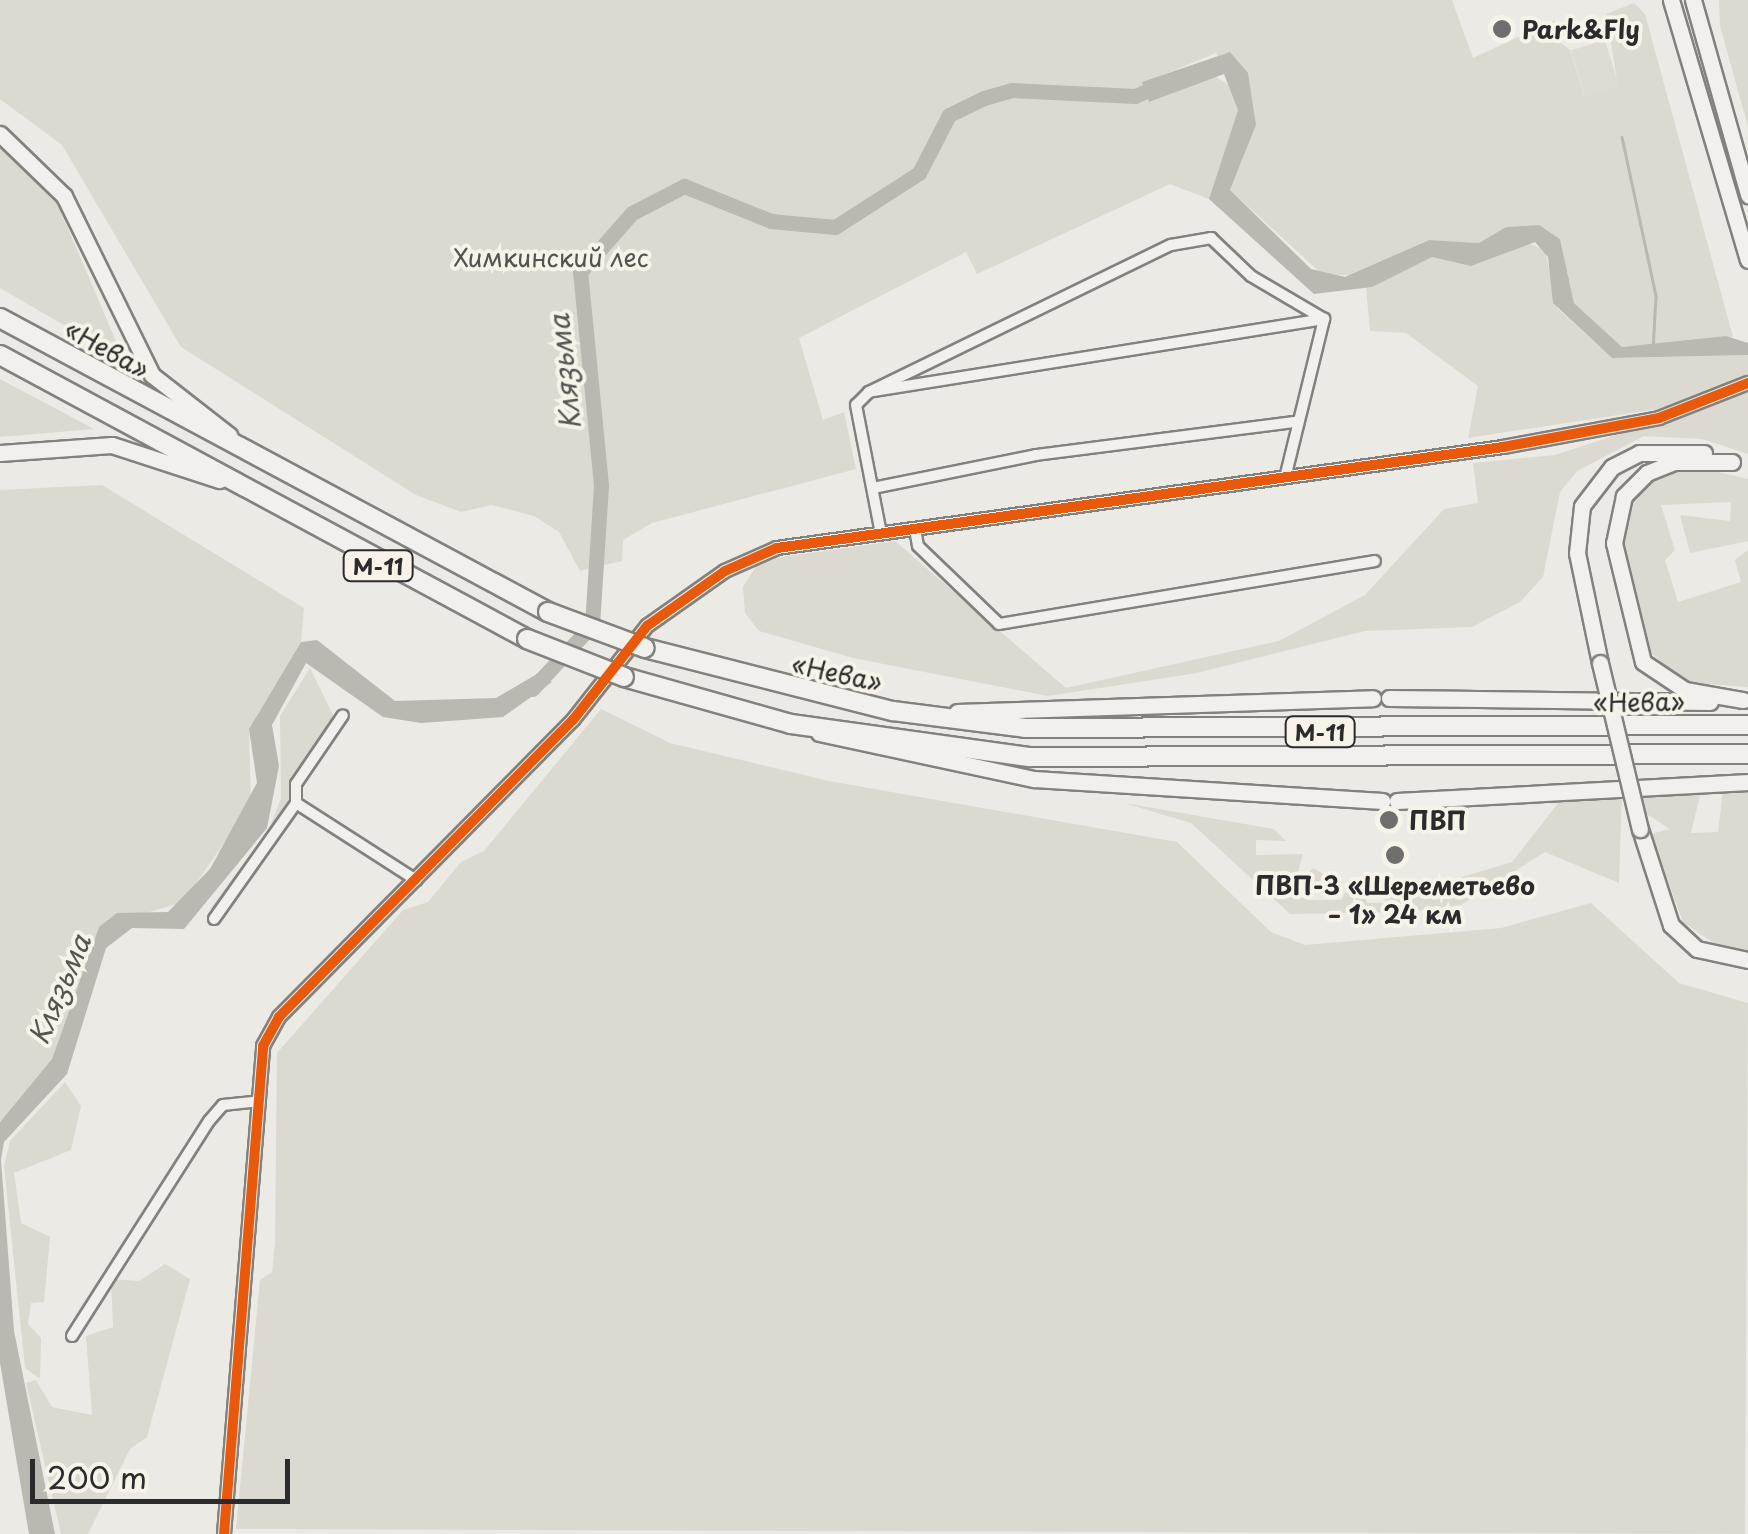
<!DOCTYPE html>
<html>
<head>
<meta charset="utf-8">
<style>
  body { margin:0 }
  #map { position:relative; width:1748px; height:1534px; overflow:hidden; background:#eceae4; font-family:"Playpen Sans",sans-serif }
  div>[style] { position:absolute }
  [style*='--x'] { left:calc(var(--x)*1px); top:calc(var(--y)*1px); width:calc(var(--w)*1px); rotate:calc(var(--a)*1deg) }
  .built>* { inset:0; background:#dddbd3; transform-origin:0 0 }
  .green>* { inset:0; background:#dcd9d1 }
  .water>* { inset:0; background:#bab8b0 }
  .stream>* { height:2.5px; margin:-1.25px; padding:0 1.25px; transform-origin:1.25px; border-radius:1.25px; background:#bab8b0 }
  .river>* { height:15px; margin:-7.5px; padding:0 7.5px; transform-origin:7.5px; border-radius:7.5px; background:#bab8b0 }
  .roads { filter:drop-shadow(2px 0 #82817e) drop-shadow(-2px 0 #82817e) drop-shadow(0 2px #82817e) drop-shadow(0 -2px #82817e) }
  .minor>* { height:10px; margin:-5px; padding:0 5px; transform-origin:5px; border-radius:5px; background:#f1f0ec }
  .tertiary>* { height:12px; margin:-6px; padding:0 6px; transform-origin:6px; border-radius:6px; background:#f1f0ec }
  .primary>* { height:15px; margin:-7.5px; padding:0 7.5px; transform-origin:7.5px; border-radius:7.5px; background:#f1f0ec }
  .trunk>* { height:15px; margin:-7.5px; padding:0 7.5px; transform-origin:7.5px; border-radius:7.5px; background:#f1f0ec }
  .motorway>* { height:18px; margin:-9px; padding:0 9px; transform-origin:9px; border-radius:9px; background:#f1f0ec }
  .bridges { filter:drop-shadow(2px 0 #82817e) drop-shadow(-2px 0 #82817e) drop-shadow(0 2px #82817e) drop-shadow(0 -2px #82817e) }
  .primary-bridge>* { height:15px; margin:-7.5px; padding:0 7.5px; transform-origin:7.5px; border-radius:7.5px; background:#f1f0ec }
  .motorway-bridge>* { height:18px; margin:-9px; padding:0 9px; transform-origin:9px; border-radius:9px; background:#f1f0ec }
  .cycleway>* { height:10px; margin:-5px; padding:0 5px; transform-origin:5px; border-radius:5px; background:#e8590c }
  .dots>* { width:28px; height:28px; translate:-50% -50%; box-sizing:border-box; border:5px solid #f7f3e8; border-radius:50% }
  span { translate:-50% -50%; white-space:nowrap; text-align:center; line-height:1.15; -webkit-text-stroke:8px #f7f3e8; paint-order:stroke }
  .shield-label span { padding:2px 8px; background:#f7f3e8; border:2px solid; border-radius:8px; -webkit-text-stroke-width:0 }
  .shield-label { font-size:22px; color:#2b2b2b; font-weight:700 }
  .poi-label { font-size:25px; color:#2b2b2b; font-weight:700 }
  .left { translate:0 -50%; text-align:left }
  .park-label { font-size:25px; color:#545351 }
  .street-label { font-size:25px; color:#2b2b2b }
  .water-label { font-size:28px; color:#555552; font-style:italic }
  .scale { position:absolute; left:30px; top:1459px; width:260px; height:45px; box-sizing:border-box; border:5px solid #2b2b2b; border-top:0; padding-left:12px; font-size:30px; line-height:35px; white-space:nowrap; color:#2b2b2b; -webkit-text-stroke:8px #f7f3e8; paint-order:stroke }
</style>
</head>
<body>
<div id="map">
  <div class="built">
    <div style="left:1605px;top:40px;width:48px;height:36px;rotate:73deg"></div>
  </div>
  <div class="green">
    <div style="clip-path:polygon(0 0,1452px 0,1473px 58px,1555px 20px,1552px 36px,1570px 50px,1584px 96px,1618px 86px,1606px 14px,1634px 3px,1645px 14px,1733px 337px,1622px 347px,1574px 303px,1560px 239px,1538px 225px,1506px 227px,1479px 243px,1428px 240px,1351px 275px,1323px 275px,1230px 190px,1256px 125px,1216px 53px,1143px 83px,1150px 102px,1211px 74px,1232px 87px,1238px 110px,1209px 199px,1170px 184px,977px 274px,966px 252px,799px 338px,823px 420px,844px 412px,856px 469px,652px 523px,623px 540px,622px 561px,580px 571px,559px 532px,534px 516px,491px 505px,461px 512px,416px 495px,181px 347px,62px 145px,0 99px)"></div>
    <div style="clip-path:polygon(1719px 0,1748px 0,1748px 127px,1720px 26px)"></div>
    <div style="clip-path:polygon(0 148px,58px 205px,124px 360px,0 288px)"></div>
    <div style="clip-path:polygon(1522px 241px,1545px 250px,1557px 308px,1612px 358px,1748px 355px,1748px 376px,1677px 406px,1468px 438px,1478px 386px,1406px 333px,1370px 331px,1366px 287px,1432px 257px,1471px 265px)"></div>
    <div style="clip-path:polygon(0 379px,94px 429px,0 437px)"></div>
    <div style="clip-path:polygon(1748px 392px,1748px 454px,1702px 439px,1644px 436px,1577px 471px,1560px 492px,1543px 577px,1520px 602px,1472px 627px,1365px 631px,1197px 673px,1048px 696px,853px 658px,759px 631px,745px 613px,743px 587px,760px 560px,895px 541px,1066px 688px,1279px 641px,1365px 595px,1444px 509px,1478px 503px,1473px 463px,1555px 455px)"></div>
    <div style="clip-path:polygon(1700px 468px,1748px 479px,1748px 541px,1690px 553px,1680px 515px,1730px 521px,1731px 502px,1661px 505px,1675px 550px,1665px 560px,1678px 602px,1741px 582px,1735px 560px,1748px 550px,1748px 687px,1682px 682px,1640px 642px,1622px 558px,1627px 506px,1654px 476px)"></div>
    <div style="clip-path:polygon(102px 485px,304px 608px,301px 642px,249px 729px,251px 804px,183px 902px,99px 927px,52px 1059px,0 1122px,0 490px)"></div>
    <div style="clip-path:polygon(310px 668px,336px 721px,293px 802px,218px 908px,210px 909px,269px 829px,281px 798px,280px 716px)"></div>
    <div style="clip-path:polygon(601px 709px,670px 743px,829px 781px,1177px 842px,1271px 932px,1305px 945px,1501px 928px,1591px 903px,1679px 983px,1748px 1003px,1745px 1534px,236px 1529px,260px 1280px,272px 1272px,275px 1243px,277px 1053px,403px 910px,428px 902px,461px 862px,484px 851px)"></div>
    <div style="clip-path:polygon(1639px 789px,1701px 791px,1691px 833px,1718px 832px,1723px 790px,1748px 791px,1748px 950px,1718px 946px,1683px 922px,1651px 834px,1670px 829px,1645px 813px)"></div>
    <div style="clip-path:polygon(1622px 791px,1619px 883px,1545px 852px,1461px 905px,1407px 912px,1290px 914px,1191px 823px,1124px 803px,1274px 829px,1286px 841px,1256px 840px,1256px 855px,1303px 854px,1295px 884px,1313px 868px,1325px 875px,1326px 891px,1308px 891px,1308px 900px,1341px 900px,1350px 884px,1364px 884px,1367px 903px,1385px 903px,1384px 884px,1442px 883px,1449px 898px,1464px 892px,1459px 878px,1512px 862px,1559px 802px)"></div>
    <div style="clip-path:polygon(65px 1082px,81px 1106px,71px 1150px,14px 1173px,21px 1223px,50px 1237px,44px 1302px,31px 1303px,28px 1324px,41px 1338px,40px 1379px,25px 1368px,4px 1166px,10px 1141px)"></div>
    <div style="clip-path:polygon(165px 1264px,190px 1279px,147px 1437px,130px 1449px,88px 1534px,61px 1534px,26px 1383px,36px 1380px,52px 1407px,92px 1415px,86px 1336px,113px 1327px,111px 1279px,139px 1281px)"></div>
  </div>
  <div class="water">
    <div style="clip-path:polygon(1230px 52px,1248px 73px,1256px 125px,1230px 190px,1311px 269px,1345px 277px,1429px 240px,1479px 243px,1506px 227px,1539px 225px,1560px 239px,1574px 303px,1622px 347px,1726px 336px,1748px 343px,1748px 355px,1612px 358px,1553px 303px,1548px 257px,1535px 242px,1471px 266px,1432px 257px,1372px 287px,1314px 294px,1209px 199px,1238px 110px,1224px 74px,1149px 102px,1142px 82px)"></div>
    <div style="clip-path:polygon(317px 640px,395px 701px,496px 698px,537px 674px,552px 682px,503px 717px,421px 723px,383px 717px,306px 663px,272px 725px,279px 766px,267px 828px,184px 929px,132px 928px,106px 948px,67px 1074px,4px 1142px,1px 1160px,14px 1331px,55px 1534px,29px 1534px,0 1363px,0 1122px,52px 1059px,99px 927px,117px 913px,168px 912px,210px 869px,257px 783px,249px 729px,301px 642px)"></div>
  </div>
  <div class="stream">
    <div style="--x:1622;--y:137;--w:163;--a:77.9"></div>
    <div style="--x:1656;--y:296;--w:56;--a:93.1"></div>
  </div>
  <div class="river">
    <div style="--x:532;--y:689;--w:88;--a:-46.8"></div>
    <div style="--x:592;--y:625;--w:140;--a:-86.3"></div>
    <div style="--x:601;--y:485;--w:214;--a:-95.6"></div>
    <div style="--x:580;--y:272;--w:79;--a:-48.6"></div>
    <div style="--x:632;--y:213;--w:59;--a:-27.4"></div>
    <div style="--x:684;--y:186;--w:94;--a:21.9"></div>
    <div style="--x:771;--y:221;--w:64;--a:5.4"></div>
    <div style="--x:835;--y:227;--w:100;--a:-32.7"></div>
    <div style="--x:919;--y:173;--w:65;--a:-62.7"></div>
    <div style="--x:949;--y:115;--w:39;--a:-26"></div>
    <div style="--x:984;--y:98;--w:29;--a:-16"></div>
    <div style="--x:1012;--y:90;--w:123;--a:2.8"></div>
    <div style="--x:1135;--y:96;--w:32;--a:-24"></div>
  </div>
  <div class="roads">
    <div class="minor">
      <div style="--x:1211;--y:238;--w:55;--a:43.5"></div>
      <div style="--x:1251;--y:276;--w:85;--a:30.5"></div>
      <div style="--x:1324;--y:319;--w:461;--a:170.9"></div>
      <div style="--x:869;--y:392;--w:336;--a:-26"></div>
      <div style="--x:1171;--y:245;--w:41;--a:-9.9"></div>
      <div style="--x:869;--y:392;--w:18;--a:135"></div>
      <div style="--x:856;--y:405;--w:131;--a:79"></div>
      <div style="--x:1286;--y:474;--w:160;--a:-76.2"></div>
      <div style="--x:873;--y:488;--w:166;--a:-11.4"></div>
      <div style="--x:1036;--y:455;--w:261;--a:-7.3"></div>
      <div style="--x:915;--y:529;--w:17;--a:80"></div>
      <div style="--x:918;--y:546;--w:112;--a:43.9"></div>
      <div style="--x:999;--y:624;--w:381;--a:-9.5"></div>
      <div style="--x:296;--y:803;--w:19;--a:-90"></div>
      <div style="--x:296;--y:784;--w:83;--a:-55.7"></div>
      <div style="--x:214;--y:919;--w:142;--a:-54.7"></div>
      <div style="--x:296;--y:803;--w:143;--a:32.7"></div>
      <div style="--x:72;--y:1336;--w:255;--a:-57.5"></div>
      <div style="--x:209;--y:1121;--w:21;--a:-49"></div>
      <div style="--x:223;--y:1105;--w:30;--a:-6"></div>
    </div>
    <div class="tertiary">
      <div style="--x:224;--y:1534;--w:490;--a:-85.4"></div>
      <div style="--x:263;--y:1046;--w:33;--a:-61"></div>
      <div style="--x:279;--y:1017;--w:418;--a:-45.3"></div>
      <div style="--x:573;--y:720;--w:120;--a:-51.8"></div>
      <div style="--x:647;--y:626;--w:95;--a:-35.2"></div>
      <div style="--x:725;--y:571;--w:57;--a:-23.9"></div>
      <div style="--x:777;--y:548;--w:733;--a:-7.92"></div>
      <div style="--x:1503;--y:447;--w:159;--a:-10.5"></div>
      <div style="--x:1659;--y:418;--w:96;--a:-21.5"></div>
    </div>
    <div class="primary">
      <div style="--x:0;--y:134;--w:89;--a:44.1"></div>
      <div style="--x:64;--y:196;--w:199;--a:63.8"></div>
      <div style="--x:152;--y:375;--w:98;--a:37.9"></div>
      <div style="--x:0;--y:453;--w:112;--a:-4.1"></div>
      <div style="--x:112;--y:445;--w:113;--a:18.1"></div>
      <div style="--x:1732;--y:462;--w:58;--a:180"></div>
      <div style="--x:1674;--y:462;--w:29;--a:158"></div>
      <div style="--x:1647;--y:473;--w:33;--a:135"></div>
      <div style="--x:1624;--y:496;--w:48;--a:102"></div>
      <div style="--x:1614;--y:543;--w:122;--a:76.3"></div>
      <div style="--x:1643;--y:662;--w:50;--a:33.7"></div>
      <div style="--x:1685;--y:690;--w:59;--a:9.8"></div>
      <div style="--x:1600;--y:663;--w:112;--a:-101.8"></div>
      <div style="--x:1577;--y:553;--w:47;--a:-83.9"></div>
      <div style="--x:1582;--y:506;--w:49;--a:-52.4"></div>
      <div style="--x:1612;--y:467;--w:30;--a:-27"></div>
      <div style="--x:1639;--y:453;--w:65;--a:0"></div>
      <div style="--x:1389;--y:698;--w:321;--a:0.7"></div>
      <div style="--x:957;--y:712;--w:416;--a:-1.9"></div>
      <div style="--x:819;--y:733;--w:220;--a:12.1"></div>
      <div style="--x:1034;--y:779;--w:349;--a:3.6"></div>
      <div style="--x:1397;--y:801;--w:352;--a:-3.1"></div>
      <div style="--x:1640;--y:829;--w:101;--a:72.1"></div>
      <div style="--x:1671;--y:925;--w:35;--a:43"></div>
      <div style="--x:1697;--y:949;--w:52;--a:12.2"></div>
    </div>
    <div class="trunk">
      <div style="--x:1671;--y:0;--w:271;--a:73.5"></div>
      <div style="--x:1693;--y:0;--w:203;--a:74.2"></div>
    </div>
    <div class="motorway">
      <div style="--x:0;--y:318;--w:622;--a:28.21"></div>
      <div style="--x:0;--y:355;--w:599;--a:28.32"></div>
      <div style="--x:645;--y:648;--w:256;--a:14.3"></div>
      <div style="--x:893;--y:711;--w:133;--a:7.3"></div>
      <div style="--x:1025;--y:728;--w:723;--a:-0.24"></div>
      <div style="--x:624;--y:677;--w:173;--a:15.7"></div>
      <div style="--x:791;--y:724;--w:240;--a:7.9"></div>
      <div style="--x:1029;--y:757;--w:719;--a:-0.24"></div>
    </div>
  </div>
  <div class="bridges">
    <div class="primary-bridge">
      <div style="--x:1600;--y:663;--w:171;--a:76.5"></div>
    </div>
    <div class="motorway-bridge">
      <div style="--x:548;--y:612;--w:103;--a:20.4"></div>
      <div style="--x:527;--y:639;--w:104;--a:21.4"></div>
    </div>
  </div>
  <div class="cycleway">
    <div style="--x:224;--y:1534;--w:490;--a:-85.4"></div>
    <div style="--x:263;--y:1046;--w:33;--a:-61"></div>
    <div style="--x:279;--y:1017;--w:418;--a:-45.3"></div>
    <div style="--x:573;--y:720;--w:120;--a:-51.8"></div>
    <div style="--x:647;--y:626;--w:95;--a:-35.2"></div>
    <div style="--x:725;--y:571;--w:57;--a:-23.9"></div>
    <div style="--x:777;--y:548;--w:733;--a:-7.92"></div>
    <div style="--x:1503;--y:447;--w:159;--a:-10.5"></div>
    <div style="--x:1659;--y:418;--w:96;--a:-21.5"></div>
  </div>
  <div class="dots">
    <div style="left:1502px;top:29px;background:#6f6e6c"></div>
    <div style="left:1389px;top:820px;background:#6f6e6c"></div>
    <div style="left:1395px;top:855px;background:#6f6e6c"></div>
  </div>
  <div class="shield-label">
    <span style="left:378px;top:566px">М-11</span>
    <span style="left:1320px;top:732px">М-11</span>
  </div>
  <div class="poi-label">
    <span class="left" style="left:1522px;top:29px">Park&amp;Fly</span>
    <span class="left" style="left:1409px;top:820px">ПВП</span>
    <span style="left:1395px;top:900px">ПВП-3 «Шереметьево<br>– 1» 24 км</span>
  </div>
  <div class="park-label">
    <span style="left:551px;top:257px">Химкинский лес</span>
  </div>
  <div class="street-label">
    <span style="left:107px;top:349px;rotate:29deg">«Нева»</span>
    <span style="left:837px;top:673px;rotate:12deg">«Нева»</span>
    <span style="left:1639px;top:702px;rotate:-1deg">«Нева»</span>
  </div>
  <div class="water-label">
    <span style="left:564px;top:372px;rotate:-96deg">Клязьма</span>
    <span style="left:59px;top:989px;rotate:-67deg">Клязьма</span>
  </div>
  <div class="scale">200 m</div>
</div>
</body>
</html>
